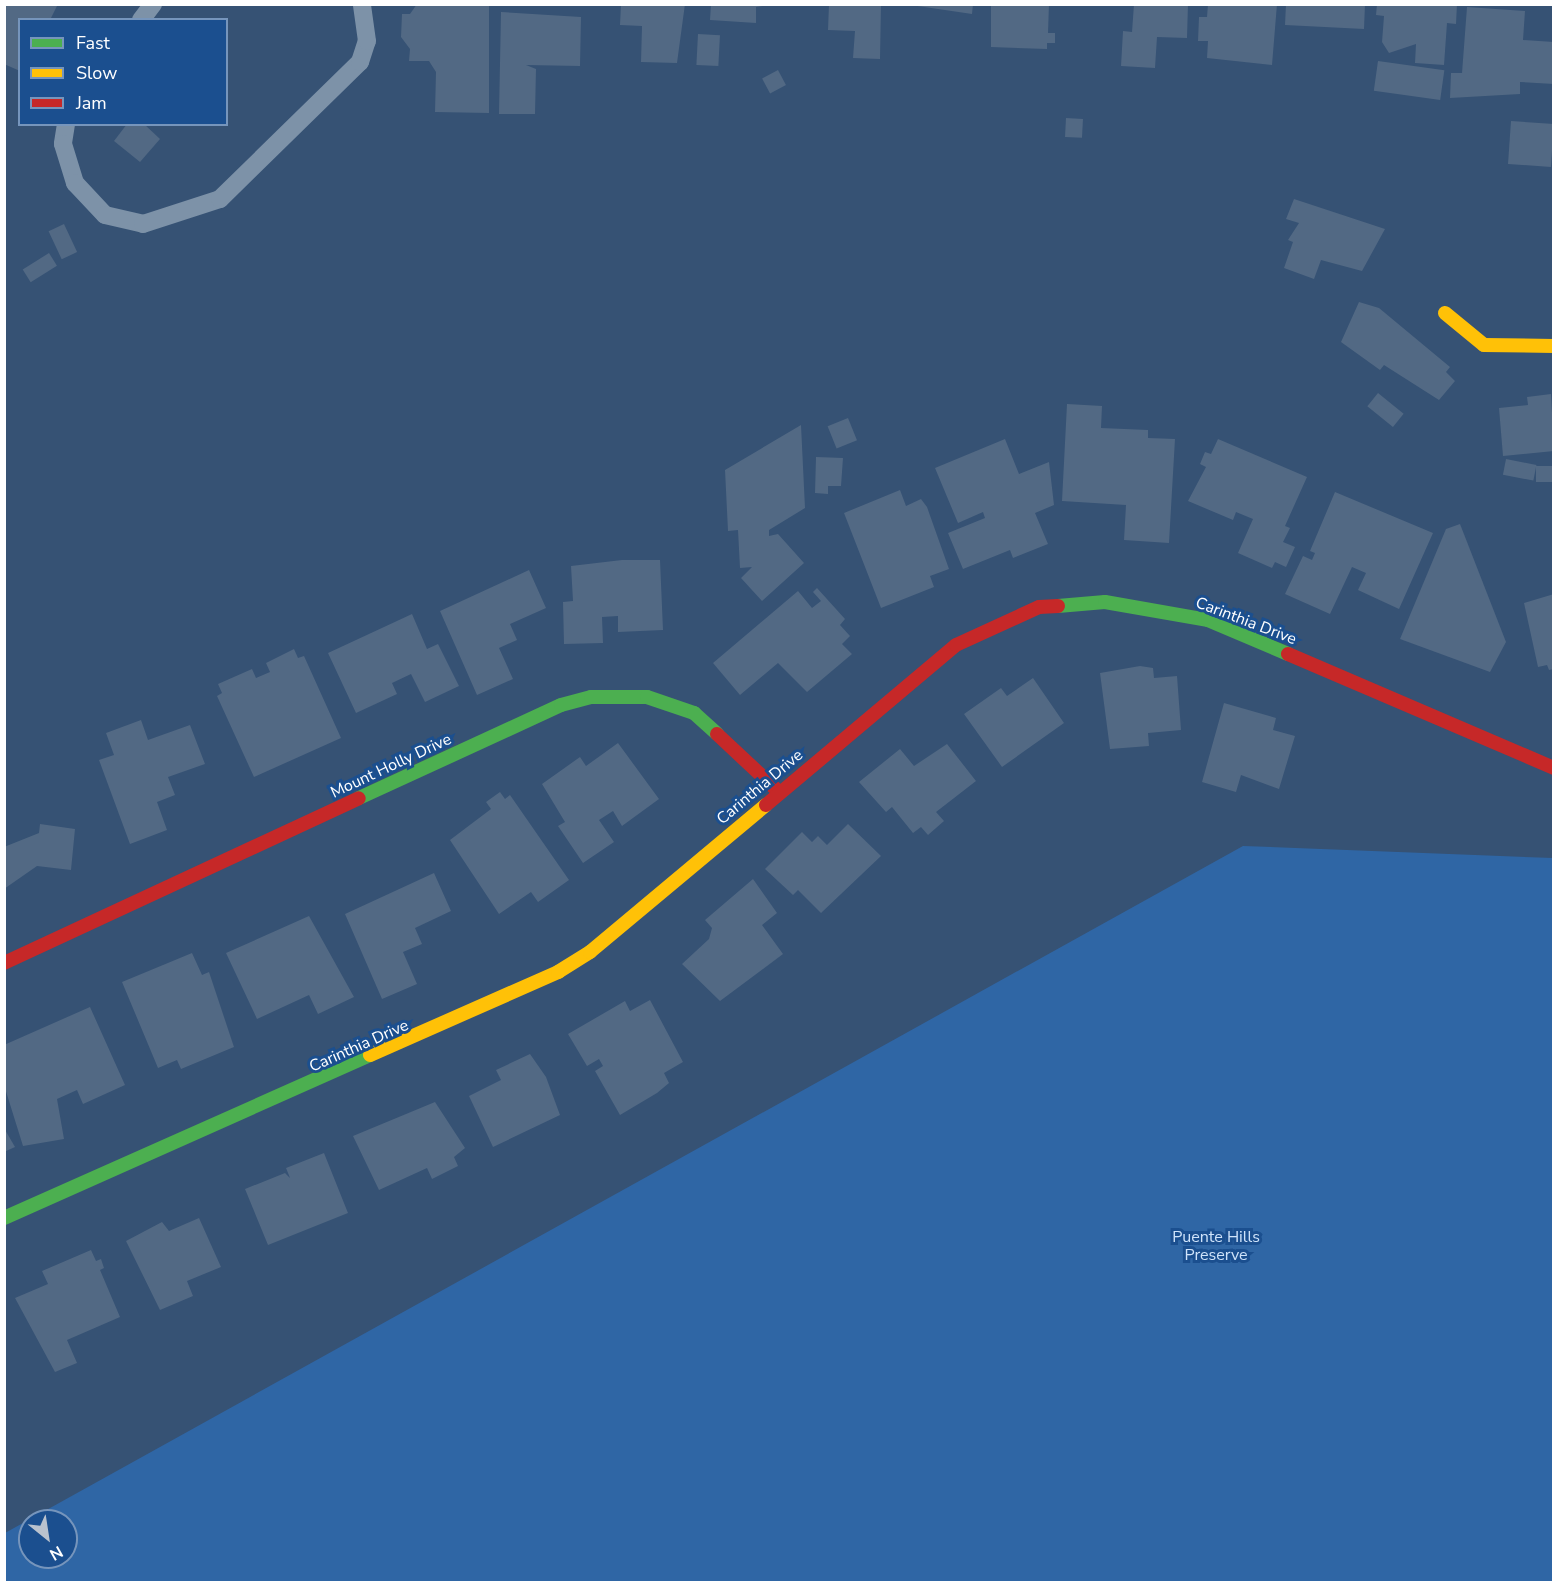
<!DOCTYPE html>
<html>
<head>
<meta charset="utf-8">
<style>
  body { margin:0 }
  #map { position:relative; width:1558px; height:1587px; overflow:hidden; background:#365274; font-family:"Nunito Sans",sans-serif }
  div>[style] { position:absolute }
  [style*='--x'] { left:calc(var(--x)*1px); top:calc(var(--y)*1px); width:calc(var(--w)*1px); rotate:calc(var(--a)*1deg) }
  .green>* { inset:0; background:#2f66a5 }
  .building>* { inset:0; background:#526984; transform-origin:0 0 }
  .lane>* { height:18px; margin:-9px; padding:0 9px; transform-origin:9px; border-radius:9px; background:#7d92a8 }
  .fast>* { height:14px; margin:-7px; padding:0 7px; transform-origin:7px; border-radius:7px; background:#4caf50 }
  .slow>* { height:14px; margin:-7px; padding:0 7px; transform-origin:7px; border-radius:7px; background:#ffc107 }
  .jam>* { height:14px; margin:-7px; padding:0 7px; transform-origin:7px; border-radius:7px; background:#c62828 }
  span { translate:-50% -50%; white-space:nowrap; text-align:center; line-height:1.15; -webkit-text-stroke:6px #1b4f8f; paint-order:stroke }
  .street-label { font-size:16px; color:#fff }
  .park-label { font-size:16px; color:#cfe3fa }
  .frame { position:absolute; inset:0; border:6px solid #fff; pointer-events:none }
  .legend { position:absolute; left:18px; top:18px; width:210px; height:108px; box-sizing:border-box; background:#1b4f8f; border:2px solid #7695bc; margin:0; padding:8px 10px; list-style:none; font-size:18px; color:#fff }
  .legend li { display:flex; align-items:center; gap:12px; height:30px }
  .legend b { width:30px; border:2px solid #7695bc }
  .north { position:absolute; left:18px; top:1509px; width:60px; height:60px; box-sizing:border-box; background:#1b4f8f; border:2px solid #7695bc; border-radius:50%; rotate:150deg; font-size:16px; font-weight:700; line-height:24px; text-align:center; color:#fff }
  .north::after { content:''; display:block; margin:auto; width:21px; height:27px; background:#b9c2ce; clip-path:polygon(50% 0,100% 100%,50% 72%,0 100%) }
</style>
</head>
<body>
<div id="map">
  <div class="green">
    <div style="clip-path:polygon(evenodd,1243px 846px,1553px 858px,1553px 1582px,5px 1582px,5px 1533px,1243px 846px,30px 1521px,66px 1521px,66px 1557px,30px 1557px,30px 1521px)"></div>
  </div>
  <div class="building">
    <div style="clip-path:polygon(4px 4px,58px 4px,50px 20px,20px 20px,20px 71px,4px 64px)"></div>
    <div style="clip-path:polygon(417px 4px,489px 4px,489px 113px,435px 112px,436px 72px,429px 61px,409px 61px,410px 49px,401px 37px,402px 14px,410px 14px)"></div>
    <div style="clip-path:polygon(621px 4px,685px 4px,677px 63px,641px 62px,642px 26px,620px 25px)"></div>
    <div style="clip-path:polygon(711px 4px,776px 4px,756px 7px,756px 23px,710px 20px)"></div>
    <div style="clip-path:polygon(829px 4px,881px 4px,880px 59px,853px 58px,855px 31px,828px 30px)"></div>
    <div style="clip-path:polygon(904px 4px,973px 4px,972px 14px)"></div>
    <div style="clip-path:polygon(991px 4px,1049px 4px,1048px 33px,1055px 33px,1055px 43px,1047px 43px,1047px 49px,991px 47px)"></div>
    <div style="clip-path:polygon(1134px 4px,1188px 4px,1187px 38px,1157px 37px,1155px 68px,1121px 66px,1123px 31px,1132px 32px)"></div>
    <div style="clip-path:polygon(1208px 4px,1277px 4px,1272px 65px,1207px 58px,1208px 41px,1198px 41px,1199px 17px,1207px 17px)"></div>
    <div style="clip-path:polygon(1286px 4px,1365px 4px,1364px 29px,1285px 25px)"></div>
    <div style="clip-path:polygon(1377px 4px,1457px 4px,1456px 24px,1447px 23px,1444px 65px,1415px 63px,1416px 44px,1389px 53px,1382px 42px,1384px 16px,1376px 15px)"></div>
    <div style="clip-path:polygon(1467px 7px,1525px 11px,1523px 40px,1554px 42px,1554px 84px,1520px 82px,1520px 94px,1450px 98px,1451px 73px,1462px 73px)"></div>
    <div style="clip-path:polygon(501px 12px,581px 17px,580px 66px,526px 65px,536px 69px,535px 114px,499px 114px)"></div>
    <div style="left:698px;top:34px;width:22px;height:31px;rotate:3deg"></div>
    <div style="left:1378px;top:61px;width:67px;height:30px;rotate:8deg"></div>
    <div style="left:778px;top:70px;width:17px;height:18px;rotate:62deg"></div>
    <div style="left:1066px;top:118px;width:17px;height:19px;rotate:3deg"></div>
    <div style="left:1511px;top:121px;width:43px;height:43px;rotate:4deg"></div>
    <div style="clip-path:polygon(127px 124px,144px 124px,160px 139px,140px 162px,114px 141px)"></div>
    <div style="clip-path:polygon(1294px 199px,1385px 229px,1362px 271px,1321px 260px,1314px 279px,1284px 268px,1293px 242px,1288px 240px,1299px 223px,1286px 219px)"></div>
    <div style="left:64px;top:224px;width:31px;height:17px;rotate:65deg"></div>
    <div style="left:49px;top:253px;width:15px;height:31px;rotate:58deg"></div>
    <div style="clip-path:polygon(1359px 302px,1379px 308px,1450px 367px,1446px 372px,1455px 381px,1439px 400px,1384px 365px,1380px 370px,1341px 342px)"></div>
    <div style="left:1378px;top:393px;width:33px;height:17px;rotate:39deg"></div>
    <div style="clip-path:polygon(1551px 394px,1554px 451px,1503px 456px,1499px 408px,1528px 405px,1527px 397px)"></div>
    <div style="clip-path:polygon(1067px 404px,1102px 406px,1101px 428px,1148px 430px,1148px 438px,1175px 439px,1169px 543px,1124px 540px,1126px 505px,1062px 501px)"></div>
    <div style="left:848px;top:418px;width:24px;height:22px;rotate:68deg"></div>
    <div style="clip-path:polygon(801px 425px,805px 508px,769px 530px,769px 536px,778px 534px,804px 563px,762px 601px,741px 578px,752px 567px,740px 568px,738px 530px,728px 531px,725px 470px)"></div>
    <div style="clip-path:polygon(1005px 439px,1019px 474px,1049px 462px,1054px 505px,1035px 513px,1048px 544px,1013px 558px,1010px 550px,963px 569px,948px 533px,985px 518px,983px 512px,958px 523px,935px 468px)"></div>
    <div style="clip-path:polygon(1218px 439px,1307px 477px,1285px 526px,1290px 528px,1283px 542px,1295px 547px,1286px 567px,1275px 562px,1272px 568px,1238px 553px,1253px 519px,1236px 512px,1233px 520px,1188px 501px,1206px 467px,1200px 464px,1205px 452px,1211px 454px)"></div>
    <div style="clip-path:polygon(816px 457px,843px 458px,841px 486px,828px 486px,828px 494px,815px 493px)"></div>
    <div style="left:1506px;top:459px;width:31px;height:16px;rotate:11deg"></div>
    <div style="left:1536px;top:466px;width:18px;height:16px"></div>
    <div style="clip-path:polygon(900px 490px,906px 506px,921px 499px,927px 507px,949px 569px,930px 576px,934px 587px,881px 608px,844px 513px)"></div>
    <div style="clip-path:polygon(1335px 492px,1433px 533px,1399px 609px,1358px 590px,1366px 573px,1352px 567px,1330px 614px,1285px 594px,1303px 556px,1312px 560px,1315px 553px,1310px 551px)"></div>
    <div style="clip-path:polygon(1460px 524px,1506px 642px,1490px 672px,1400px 639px,1446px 529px)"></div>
    <div style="clip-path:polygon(622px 560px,660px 560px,663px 630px,618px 632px,618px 616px,602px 617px,603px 643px,564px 644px,563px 602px,573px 601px,571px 566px)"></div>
    <div style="clip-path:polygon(529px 570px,546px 608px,510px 624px,517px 640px,499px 648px,513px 679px,477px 695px,440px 611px)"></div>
    <div style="clip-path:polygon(817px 588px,845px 619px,840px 625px,850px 636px,842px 644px,852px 654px,807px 692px,778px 663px,740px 695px,713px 663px,798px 591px,812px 608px,821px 601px,813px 592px)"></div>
    <div style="clip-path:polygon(1554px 594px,1554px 669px,1549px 670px,1547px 665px,1538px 667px,1524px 603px)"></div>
    <div style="clip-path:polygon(412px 614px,427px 649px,438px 644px,459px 686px,425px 702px,411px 674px,392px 683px,397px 694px,356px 713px,328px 653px)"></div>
    <div style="clip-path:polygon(294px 649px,298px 658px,304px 656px,341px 738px,254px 777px,217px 696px,222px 693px,218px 684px,252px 669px,256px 678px,270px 672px,266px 663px)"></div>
    <div style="clip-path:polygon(1140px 666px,1153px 668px,1154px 678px,1177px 676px,1181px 730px,1148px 733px,1149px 746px,1110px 749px,1100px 673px)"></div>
    <div style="clip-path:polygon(1033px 678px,1064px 723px,1002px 767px,964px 714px,1001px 688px,1007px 696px)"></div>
    <div style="clip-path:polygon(1224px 703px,1276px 718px,1273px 730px,1295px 736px,1279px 789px,1241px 775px,1236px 792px,1202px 782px)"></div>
    <div style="clip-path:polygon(141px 720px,148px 740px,190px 725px,205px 764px,168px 777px,175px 795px,157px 802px,167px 830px,130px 844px,99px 760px,114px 755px,106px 733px)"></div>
    <div style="clip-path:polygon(618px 743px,659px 799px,622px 826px,613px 811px,599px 820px,614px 842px,583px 863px,558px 826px,565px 822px,542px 784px,580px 757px,586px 766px)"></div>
    <div style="clip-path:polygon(947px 744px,976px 781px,936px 812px,944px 821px,928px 835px,921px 827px,913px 833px,892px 807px,886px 812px,859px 782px,900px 749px,914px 766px)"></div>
    <div style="clip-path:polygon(500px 792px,505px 799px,510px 795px,569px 880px,538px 902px,531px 892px,499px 914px,450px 840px,491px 809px,486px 802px)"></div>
    <div style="clip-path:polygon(40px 824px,75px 829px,71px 870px,37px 866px,4px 889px,4px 847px,39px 833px)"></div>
    <div style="clip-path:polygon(848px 824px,881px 856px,821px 913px,798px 890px,793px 895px,765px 869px,802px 832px,812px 842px,818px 836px,827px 845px)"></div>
    <div style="clip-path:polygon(434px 873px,451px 911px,415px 928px,422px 944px,403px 952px,417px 984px,382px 999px,345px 914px)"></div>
    <div style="clip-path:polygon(753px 879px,777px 913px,762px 925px,783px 954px,720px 1001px,682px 964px,709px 939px,712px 928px,705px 920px)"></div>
    <div style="clip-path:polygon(309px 916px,354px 997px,318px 1014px,309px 995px,257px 1019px,226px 953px)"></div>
    <div style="clip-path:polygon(192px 953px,202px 975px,209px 972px,234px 1047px,181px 1069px,177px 1060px,158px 1068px,122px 982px)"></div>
    <div style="clip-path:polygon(650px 1000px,683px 1062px,664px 1073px,669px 1083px,657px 1093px,620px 1115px,595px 1071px,603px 1066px,599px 1059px,587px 1066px,568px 1034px,625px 1001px,630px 1011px)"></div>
    <div style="clip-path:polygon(90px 1007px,125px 1085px,83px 1104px,77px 1090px,57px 1099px,64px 1139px,23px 1146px,4px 1085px,4px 1045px)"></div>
    <div style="clip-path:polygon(530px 1054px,546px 1077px,560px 1115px,493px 1147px,469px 1096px,501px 1080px,496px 1070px)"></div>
    <div style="clip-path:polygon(435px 1102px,465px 1148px,454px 1157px,458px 1166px,432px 1179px,427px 1168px,379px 1190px,353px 1136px)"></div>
    <div style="clip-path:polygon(4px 1128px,15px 1147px,4px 1152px)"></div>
    <div style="clip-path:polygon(324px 1153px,348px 1213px,268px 1245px,245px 1189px,285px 1173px,290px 1178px,286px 1168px)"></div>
    <div style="clip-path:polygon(199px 1218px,221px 1267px,187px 1281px,193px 1296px,160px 1310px,126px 1241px,162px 1222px,169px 1231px)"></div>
    <div style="clip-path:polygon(91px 1250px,96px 1261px,101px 1259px,104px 1268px,100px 1270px,120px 1317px,67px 1340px,77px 1363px,55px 1372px,15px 1298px,48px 1284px,42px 1271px)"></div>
  </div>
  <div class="lane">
    <div style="--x:141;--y:20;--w:20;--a:-53"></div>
    <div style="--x:66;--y:124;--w:20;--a:99"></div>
    <div style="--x:63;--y:144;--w:41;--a:72.9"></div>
    <div style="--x:75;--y:183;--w:44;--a:46.8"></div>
    <div style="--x:105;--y:215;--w:39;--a:13"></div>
    <div style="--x:143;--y:224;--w:81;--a:-18"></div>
    <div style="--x:220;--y:199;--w:196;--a:-44.4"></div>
    <div style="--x:360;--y:62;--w:22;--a:-72"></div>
    <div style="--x:367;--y:41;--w:37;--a:-98"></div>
  </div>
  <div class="fast">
    <div style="--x:1058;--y:606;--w:47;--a:-4.9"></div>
    <div style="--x:1105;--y:602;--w:105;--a:9.9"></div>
    <div style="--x:1208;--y:620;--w:87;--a:23"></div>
    <div style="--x:359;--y:798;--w:222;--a:-24.7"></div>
    <div style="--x:561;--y:705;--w:31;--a:-15"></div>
    <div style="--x:591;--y:697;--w:56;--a:0"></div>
    <div style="--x:647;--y:697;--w:50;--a:18.8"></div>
    <div style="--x:694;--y:713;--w:31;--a:42"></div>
    <div style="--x:4;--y:1218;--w:401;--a:-24"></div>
  </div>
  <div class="slow">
    <div style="--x:1445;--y:313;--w:50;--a:39.4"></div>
    <div style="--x:1484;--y:345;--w:70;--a:0.8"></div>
    <div style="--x:370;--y:1055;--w:206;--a:-23.8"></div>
    <div style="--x:558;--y:972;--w:38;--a:-32"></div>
    <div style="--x:590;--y:952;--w:229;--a:-39.9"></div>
  </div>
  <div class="jam">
    <div style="--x:1288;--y:654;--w:289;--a:23.2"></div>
    <div style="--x:717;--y:734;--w:85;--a:43.1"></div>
    <div style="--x:766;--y:805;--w:248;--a:-40.1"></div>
    <div style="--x:956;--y:645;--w:91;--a:-24.6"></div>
    <div style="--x:1039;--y:607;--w:19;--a:-3"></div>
    <div style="--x:4;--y:963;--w:391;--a:-24.9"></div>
  </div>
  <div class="street-label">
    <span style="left:1246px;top:621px;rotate:21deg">Carinthia Drive</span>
    <span style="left:391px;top:766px;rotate:-25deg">Mount Holly Drive</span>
    <span style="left:760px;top:787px;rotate:-40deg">Carinthia Drive</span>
    <span style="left:359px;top:1046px;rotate:-24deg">Carinthia Drive</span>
  </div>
  <div class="park-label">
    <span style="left:1216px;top:1246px">Puente Hills<br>Preserve</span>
  </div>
  <div class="frame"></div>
  <ul class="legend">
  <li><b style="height:8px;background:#4caf50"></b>Fast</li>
  <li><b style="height:8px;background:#ffc107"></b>Slow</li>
  <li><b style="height:8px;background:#c62828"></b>Jam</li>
  </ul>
  <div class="north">N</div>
</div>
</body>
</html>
